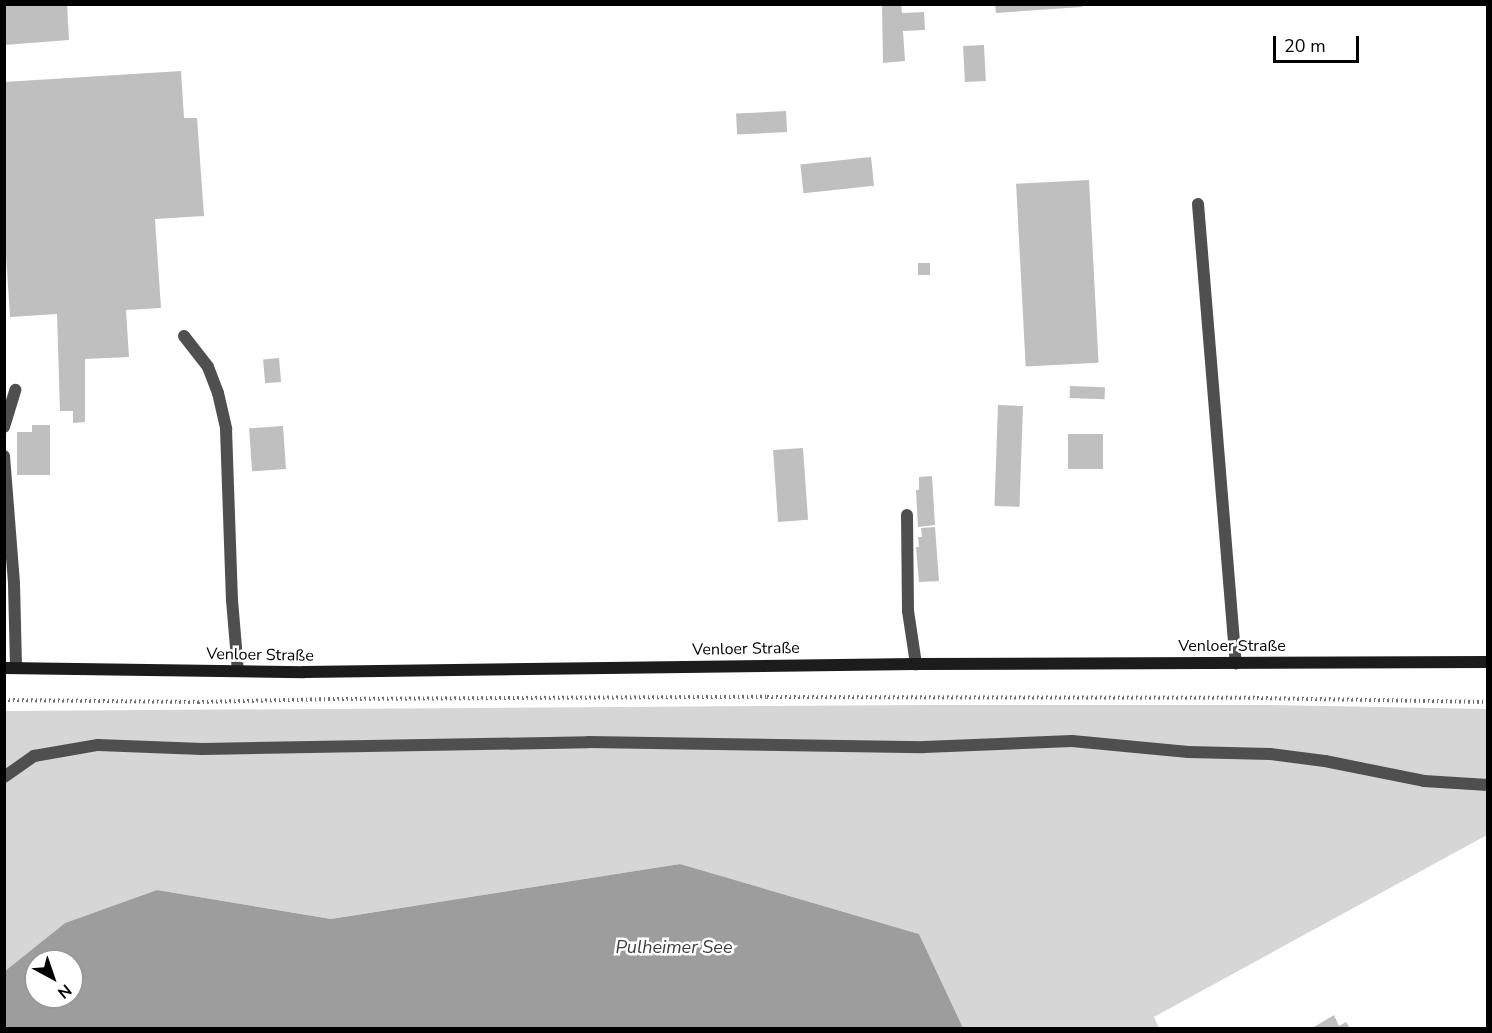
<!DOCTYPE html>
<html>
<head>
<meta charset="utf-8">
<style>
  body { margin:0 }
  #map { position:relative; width:1492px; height:1033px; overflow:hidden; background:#fff; font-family:"Nunito Sans",sans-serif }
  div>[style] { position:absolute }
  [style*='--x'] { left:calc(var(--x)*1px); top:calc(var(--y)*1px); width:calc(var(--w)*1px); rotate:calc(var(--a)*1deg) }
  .green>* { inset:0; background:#d6d6d6 }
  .water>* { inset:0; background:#9d9d9d }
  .building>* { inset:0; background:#bfbfbf; transform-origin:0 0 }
  .path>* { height:4px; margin-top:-2px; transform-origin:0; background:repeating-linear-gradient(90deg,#717171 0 1.5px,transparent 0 4.5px) }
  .lane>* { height:12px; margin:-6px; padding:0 6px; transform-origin:6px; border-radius:6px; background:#4f4f4f }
  .secondary>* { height:12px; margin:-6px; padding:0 6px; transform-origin:6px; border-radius:6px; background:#1c1c1c }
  span { translate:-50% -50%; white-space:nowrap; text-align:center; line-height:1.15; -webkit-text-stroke:5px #fff; paint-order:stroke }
  .street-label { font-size:16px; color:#000 }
  .water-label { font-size:18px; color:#3e3e3e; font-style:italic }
  .frame { position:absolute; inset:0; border:6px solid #000; pointer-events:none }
  .north { position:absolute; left:24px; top:949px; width:60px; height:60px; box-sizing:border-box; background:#fff; border:2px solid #999; border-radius:50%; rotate:140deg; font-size:16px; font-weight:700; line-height:24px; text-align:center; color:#000 }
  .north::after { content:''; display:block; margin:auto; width:21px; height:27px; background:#000; clip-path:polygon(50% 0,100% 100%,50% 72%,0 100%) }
  .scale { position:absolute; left:1273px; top:36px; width:86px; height:27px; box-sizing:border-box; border:3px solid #000; border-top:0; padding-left:8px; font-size:18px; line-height:21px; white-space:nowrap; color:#000; -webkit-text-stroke:4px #fff; paint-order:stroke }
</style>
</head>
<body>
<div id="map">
  <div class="green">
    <div style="clip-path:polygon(927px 705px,1266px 705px,1487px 709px,1487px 835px,1154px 1017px,1159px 1028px,963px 1028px,919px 934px,680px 864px,331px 919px,157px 890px,65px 923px,5px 971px,5px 711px)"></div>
  </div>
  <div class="water">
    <div style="clip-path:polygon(evenodd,680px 864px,919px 934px,963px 1028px,5px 1028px,5px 971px,65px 923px,157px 890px,331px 919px,680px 864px,36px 961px,72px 961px,72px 997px,36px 997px,36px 961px)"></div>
  </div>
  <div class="building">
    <div style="clip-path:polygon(4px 4px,67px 4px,69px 40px,4px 45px)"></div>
    <div style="clip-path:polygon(882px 4px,901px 4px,902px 13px,924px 12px,925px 30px,903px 31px,905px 61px,883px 63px)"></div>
    <div style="clip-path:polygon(995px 4px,1081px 4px,1082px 7px,996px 13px)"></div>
    <div style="left:984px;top:45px;width:36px;height:21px;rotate:87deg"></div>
    <div style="clip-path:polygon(181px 71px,184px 118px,197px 118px,204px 216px,155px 219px,161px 308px,126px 310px,129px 357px,85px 359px,85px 422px,73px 423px,73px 411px,60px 411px,57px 314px,10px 317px,4px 224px,4px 82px)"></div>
    <div style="left:786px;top:111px;width:21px;height:50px;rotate:87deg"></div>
    <div style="left:871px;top:157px;width:29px;height:71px;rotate:84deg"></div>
    <div style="left:1089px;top:180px;width:183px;height:73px;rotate:87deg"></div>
    <div style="left:930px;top:263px;width:12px;height:12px;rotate:90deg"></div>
    <div style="left:279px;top:358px;width:24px;height:16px;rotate:85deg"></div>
    <div style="left:1070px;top:386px;width:35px;height:12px;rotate:2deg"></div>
    <div style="left:998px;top:405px;width:25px;height:101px;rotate:2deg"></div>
    <div style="clip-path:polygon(32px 425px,50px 425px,50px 475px,17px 475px,17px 432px,32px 432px)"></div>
    <div style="left:283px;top:426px;width:43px;height:34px;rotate:86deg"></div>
    <div style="left:1068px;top:434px;width:35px;height:35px"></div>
    <div style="left:803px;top:448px;width:72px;height:30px;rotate:86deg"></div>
    <div style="clip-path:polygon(932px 476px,935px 525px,918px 527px,916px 490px,919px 490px,919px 477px)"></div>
    <div style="clip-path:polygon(935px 527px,939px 581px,919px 582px,916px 547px,919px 547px,918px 537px,922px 537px,921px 528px)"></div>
    <div style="clip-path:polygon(1334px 1015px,1339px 1026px,1346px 1022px,1350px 1028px,1315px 1028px,1314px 1027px)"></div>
  </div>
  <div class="path">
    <div style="--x:4;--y:700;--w:194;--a:0.6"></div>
    <div style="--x:198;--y:702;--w:135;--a:-1.3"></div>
    <div style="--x:333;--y:699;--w:434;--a:-0.3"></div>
    <div style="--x:767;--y:697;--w:490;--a:0.1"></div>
    <div style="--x:1257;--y:698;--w:231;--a:1"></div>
  </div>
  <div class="lane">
    <div style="--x:1198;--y:204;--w:461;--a:85.3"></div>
    <div style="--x:184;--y:336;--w:39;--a:52"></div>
    <div style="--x:208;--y:367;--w:28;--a:69"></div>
    <div style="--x:218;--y:393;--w:37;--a:77"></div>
    <div style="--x:226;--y:429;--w:171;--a:88"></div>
    <div style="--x:232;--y:600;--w:71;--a:85.2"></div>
    <div style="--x:4;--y:427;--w:39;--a:-73"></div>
    <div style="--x:4;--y:456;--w:128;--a:85.5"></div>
    <div style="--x:14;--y:584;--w:84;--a:88.6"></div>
    <div style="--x:907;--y:515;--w:96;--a:89.4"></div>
    <div style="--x:908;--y:611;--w:54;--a:81.4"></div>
    <div style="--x:4;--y:777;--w:37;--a:-35"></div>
    <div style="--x:34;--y:756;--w:65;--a:-9.8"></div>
    <div style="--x:98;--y:745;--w:104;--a:2.2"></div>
    <div style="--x:202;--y:749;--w:386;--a:-1"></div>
    <div style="--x:588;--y:742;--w:336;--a:0.9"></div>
    <div style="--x:924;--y:747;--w:148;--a:-2.3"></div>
    <div style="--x:1072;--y:741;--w:117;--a:5.4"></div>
    <div style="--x:1188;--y:752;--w:82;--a:1.4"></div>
    <div style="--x:1270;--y:754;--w:55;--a:7.3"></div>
    <div style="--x:1325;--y:761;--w:101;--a:11.4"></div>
    <div style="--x:1424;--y:781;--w:64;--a:3.6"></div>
  </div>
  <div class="secondary">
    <div style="--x:4;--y:668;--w:300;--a:0.8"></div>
    <div style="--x:304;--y:672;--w:612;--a:-0.75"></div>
    <div style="--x:916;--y:664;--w:572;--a:-0.2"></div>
  </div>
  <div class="street-label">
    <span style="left:1232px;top:646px">Venloer Straße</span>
    <span style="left:746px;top:649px;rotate:-1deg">Venloer Straße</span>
    <span style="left:260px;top:655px;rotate:1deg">Venloer Straße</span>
  </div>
  <div class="water-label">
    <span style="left:674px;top:947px">Pulheimer See</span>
  </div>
  <div class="frame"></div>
  <div class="north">N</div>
  <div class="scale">20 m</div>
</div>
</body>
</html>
